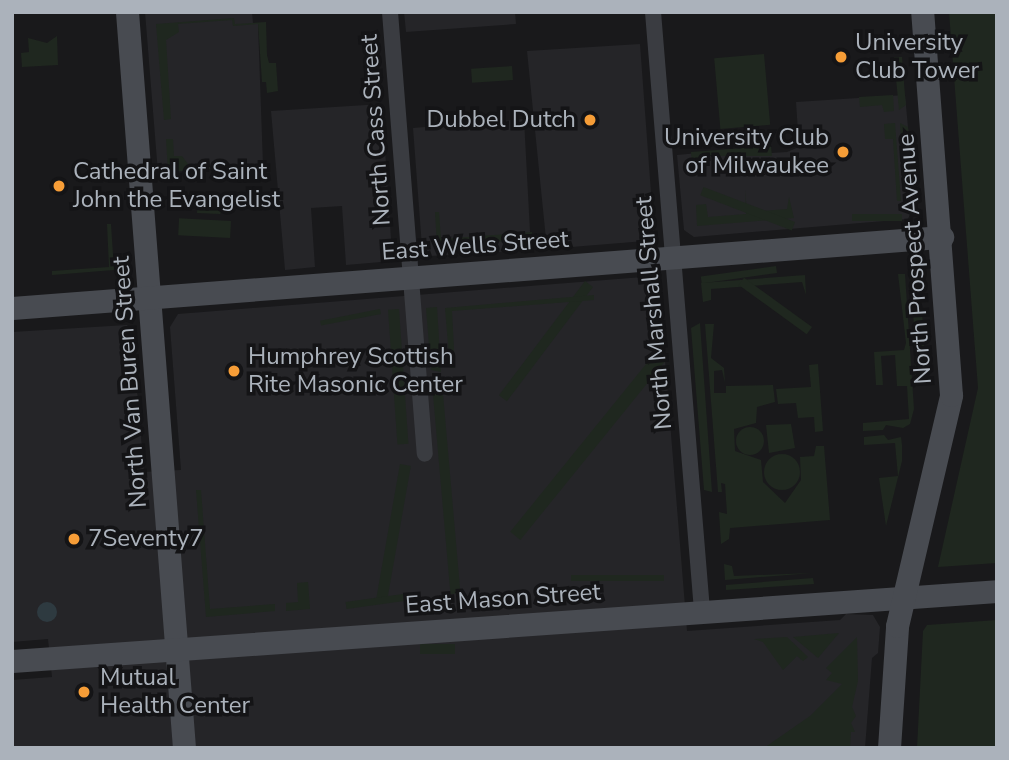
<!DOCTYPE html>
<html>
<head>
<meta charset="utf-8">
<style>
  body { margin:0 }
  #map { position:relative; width:1009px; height:760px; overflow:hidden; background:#19191b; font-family:"Nunito Sans",sans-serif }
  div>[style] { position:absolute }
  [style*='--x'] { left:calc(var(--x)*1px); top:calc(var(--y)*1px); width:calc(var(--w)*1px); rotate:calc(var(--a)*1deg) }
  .built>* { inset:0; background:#252528 }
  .green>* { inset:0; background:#1f271f; transform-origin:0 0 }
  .round { border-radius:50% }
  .water>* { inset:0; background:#2e3a40 }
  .street>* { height:16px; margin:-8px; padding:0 8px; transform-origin:8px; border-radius:8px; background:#3a3c41 }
  .secondary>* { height:23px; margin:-11.5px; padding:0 11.5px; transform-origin:11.5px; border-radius:11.5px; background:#484b51 }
  .dots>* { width:19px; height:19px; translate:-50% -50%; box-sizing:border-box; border:4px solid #141416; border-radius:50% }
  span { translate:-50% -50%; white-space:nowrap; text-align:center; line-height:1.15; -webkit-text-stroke:7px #141416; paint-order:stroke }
  .poi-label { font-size:24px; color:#abb2bb }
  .left { translate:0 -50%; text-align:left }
  .right { translate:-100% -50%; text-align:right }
  .street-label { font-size:24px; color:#abb2bb }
  .frame { position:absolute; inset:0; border:14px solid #abb2bb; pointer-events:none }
</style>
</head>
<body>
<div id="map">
  <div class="built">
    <div style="clip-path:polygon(145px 12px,252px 12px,253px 23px,258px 24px,263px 165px,158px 173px)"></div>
    <div style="clip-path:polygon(404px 12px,515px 12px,516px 24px,406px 32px)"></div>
    <div style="clip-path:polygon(640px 44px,654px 233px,645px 241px,547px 249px,527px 51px)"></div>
    <div style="clip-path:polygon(905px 95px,915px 202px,908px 219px,694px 237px,684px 230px,677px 155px,771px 146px,771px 153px,787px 152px,799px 147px,796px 102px)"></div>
    <div style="clip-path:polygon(382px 104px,392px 254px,381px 262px,346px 265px,342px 206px,311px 208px,315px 267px,285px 270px,271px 111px)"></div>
    <div style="clip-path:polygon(524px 119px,531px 250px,430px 256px,422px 247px,413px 128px)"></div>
    <div style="clip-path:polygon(643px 277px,659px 286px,687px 631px,840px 620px,846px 614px,873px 615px,880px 627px,878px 653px,872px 658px,865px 748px,12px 748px,12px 680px,52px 677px,48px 639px,12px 642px,12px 332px,127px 325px,132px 332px,144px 472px,181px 470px,170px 327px,178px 314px)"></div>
  </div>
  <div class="green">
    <div style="clip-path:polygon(949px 12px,997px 12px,997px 563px,938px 567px,978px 388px)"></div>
    <div style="clip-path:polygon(234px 18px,235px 24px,266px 22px,267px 55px,269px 63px,276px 63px,278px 91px,267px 93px,266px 82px,262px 82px,258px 24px,233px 26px,232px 20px,178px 24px,179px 32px,166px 40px,171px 119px,164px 120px,156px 24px)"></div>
    <div style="clip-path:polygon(57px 36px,58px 65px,22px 67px,21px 53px,29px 52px,28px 38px,47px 43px)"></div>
    <div style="left:764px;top:54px;width:71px;height:50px;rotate:85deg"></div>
    <div style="clip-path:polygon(894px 57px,902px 57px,905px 95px,906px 105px,899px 110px)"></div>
    <div style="left:512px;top:66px;width:14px;height:41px;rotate:86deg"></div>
    <div style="clip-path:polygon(893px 95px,894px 111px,884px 112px,882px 105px,860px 107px,859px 97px)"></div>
    <div style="clip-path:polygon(895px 123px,901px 201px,897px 201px,893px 139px,885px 139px,884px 124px)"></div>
    <div style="clip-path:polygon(900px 123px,908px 127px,913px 179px,904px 179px)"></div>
    <div style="clip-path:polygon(166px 139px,173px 139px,174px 156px,182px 156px,191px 168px,263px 165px,168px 172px)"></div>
    <div style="clip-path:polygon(771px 146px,772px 156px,707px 156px,704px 163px,692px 164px,691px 152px)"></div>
    <div style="clip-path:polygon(745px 189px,747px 212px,787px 209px,789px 197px,794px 218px,697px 226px,696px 205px,706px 204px,708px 217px,746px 214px)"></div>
    <div style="clip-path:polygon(229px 197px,220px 214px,197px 213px,198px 200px,209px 204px,209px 199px)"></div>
    <div style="clip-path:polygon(435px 212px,439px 212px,441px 239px,532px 232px,533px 239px,437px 246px)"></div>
    <div style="left:902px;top:214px;width:7px;height:50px;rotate:90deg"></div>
    <div style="left:231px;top:221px;width:17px;height:52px;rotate:93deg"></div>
    <div style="left:795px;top:222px;width:9px;height:98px;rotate:111deg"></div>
    <div style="clip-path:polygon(107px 224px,111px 224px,114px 270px,52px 275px,52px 271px,109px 267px)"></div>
    <div style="left:776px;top:266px;width:7px;height:76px;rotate:82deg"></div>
    <div style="clip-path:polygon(920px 266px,921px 301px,912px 302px,909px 267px)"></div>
    <div style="clip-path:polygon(898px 274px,905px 274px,914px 409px,910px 424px,903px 428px,886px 425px,883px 430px,863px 431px,863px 423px,909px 419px,907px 386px,897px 386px,895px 355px,881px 356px,883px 385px,876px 385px,874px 352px,904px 350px,906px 343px)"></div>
    <div style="clip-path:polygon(805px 275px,806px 295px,802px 282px,711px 289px,711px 300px,703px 302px,701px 283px)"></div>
    <div style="left:585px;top:281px;width:10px;height:143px;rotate:37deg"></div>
    <div style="clip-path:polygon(594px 295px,594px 300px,452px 311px,455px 368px,450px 368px,445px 308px)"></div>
    <div style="left:921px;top:302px;width:35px;height:9px;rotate:85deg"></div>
    <div style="clip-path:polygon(437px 307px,441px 372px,431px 370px,426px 308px)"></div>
    <div style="left:380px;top:309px;width:5px;height:61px;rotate:79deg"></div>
    <div style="left:399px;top:309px;width:135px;height:11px;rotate:86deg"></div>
    <div style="clip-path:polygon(700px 323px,712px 492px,704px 490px,691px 328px)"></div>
    <div style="clip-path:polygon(705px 324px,714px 324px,711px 358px,724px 368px,725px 383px,722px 370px,714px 371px,714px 393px,726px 393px,726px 386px,773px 385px,775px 402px,757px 407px,756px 423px,734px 429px,735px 451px,761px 460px,763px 482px,785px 503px,801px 480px,800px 457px,814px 456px,816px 446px,824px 446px,830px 520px,730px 528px,729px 539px,721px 544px,719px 512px,727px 514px,725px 484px,721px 483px,722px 492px,718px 492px)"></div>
    <div style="left:812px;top:327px;width:9px;height:84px;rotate:126deg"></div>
    <div style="left:915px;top:339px;width:9px;height:36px"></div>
    <div style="left:655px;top:353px;width:13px;height:230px;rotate:39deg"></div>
    <div style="clip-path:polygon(818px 364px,823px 431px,815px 432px,814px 417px,798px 418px,796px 403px,778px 404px,776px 389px,811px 387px,809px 365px)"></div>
    <div style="left:443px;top:394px;width:200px;height:10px;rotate:85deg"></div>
    <div style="clip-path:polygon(791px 424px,795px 448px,769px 453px,766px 425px)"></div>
    <div class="round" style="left:736px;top:427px;width:28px;height:28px"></div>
    <div style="clip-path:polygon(884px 435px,888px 440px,901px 437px,902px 445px,902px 461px,886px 526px,879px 478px,898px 476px,895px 443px,864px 445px,864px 437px)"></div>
    <div class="round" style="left:764px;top:454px;width:36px;height:36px"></div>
    <div style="left:400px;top:464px;width:11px;height:137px;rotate:10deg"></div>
    <div style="clip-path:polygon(196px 490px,201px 490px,210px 609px,275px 604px,275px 611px,206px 617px)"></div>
    <div style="clip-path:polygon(724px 564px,732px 566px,734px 576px,812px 573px,725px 580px)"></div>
    <div style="left:664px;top:575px;width:6px;height:93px;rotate:90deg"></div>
    <div style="clip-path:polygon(813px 578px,814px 584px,726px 590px,726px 585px)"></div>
    <div style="clip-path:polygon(308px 582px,310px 609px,286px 611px,286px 603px,298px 602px,297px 583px)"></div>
    <div style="left:403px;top:594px;width:7px;height:58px;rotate:82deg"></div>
    <div style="clip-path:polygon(997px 620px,997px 748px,917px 748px,923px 631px,927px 625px)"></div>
    <div style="clip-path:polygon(839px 633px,818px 658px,793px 637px)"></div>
    <div style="clip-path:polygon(787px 637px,808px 657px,803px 661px,797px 656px,783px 670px,763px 642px,754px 639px)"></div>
    <div style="clip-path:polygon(857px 637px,858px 681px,852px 707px,856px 716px,851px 723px,855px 732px,851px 732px,850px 748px,764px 748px,810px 716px,842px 684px,826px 680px,832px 673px,826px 668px)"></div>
    <div style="left:455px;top:644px;width:10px;height:35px;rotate:90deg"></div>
  </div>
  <div class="water">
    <div class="round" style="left:37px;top:602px;width:20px;height:20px"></div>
  </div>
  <div class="street">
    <div style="--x:390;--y:12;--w:443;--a:85.5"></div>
    <div style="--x:653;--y:12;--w:601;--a:85.32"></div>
  </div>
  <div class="secondary">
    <div style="--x:127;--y:12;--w:738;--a:85.57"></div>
    <div style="--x:12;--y:308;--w:933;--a:-4.37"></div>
    <div style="--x:12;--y:661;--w:987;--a:-4.06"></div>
    <div style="--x:889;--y:748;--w:122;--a:-86.2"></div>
    <div style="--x:897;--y:626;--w:237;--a:-76.8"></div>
    <div style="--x:951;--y:395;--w:384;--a:-94.3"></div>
  </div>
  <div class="dots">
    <div style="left:841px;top:57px;background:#f69d37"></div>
    <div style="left:590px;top:120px;background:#f69d37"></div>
    <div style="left:843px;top:152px;background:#f69d37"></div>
    <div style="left:59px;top:186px;background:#f69d37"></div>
    <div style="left:234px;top:371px;background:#f69d37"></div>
    <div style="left:74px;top:539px;background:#f69d37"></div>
    <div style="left:84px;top:692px;background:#f69d37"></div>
  </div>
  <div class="poi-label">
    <span class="left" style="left:855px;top:57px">University<br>Club Tower</span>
    <span class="right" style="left:576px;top:120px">Dubbel Dutch</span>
    <span class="right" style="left:829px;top:152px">University Club<br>of Milwaukee</span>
    <span class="left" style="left:73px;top:186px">Cathedral of Saint<br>John the Evangelist</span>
    <span class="left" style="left:248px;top:371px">Humphrey Scottish<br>Rite Masonic Center</span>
    <span class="left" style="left:88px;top:539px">7Seventy7</span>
    <span class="left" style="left:100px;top:692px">Mutual<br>Health Center</span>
  </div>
  <div class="street-label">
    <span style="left:376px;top:130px;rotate:-94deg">North Cass Street</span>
    <span style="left:475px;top:246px;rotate:-4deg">East Wells Street</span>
    <span style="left:915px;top:259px;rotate:-94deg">North Prospect Avenue</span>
    <span style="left:654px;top:313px;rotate:-95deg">North Marshall Street</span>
    <span style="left:130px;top:382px;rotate:-94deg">North Van Buren Street</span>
    <span style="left:503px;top:599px;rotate:-4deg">East Mason Street</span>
  </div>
  <div class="frame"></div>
</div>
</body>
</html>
